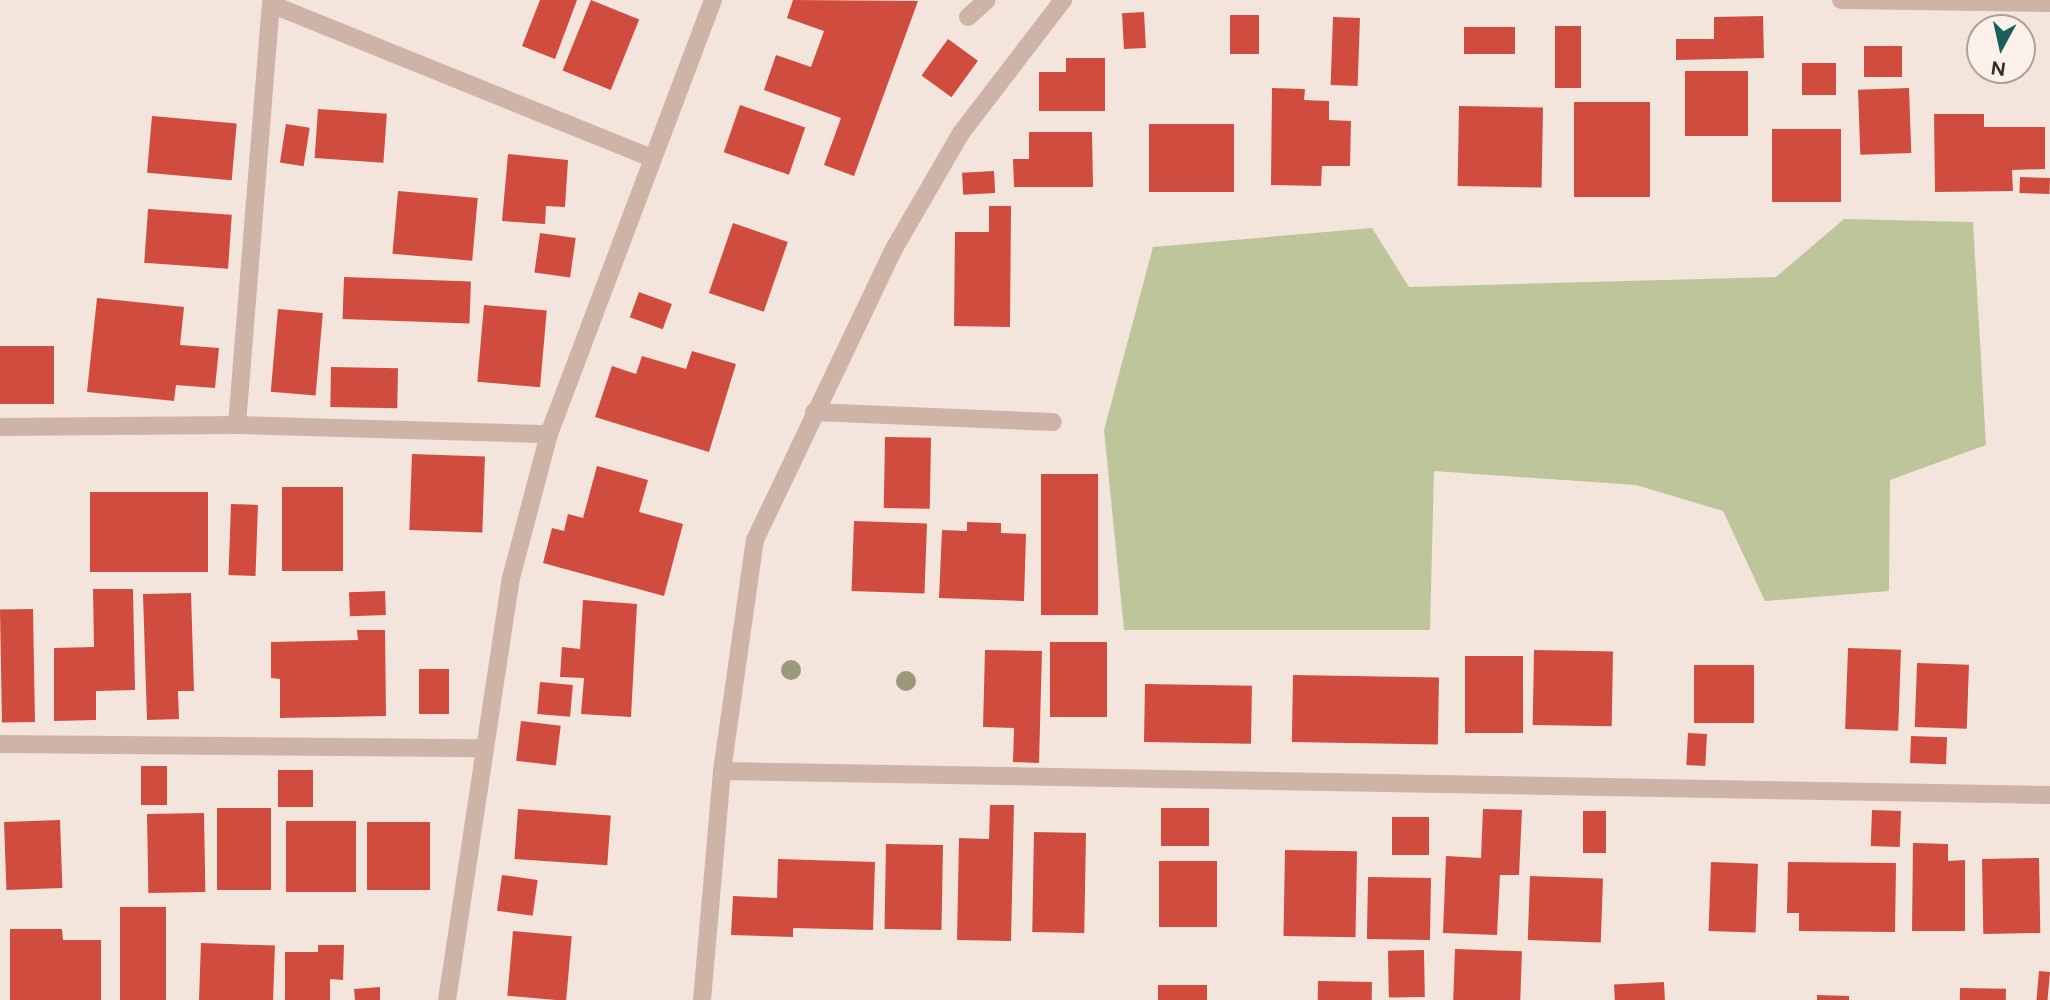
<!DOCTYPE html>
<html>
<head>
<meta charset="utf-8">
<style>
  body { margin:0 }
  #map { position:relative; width:2050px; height:1000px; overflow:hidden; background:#f4e5dc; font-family:Figtree,sans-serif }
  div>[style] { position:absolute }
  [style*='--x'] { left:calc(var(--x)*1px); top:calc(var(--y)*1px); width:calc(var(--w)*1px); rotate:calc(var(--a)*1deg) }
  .green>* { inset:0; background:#bdc59b }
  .building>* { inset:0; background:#d04c3f; transform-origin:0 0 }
  .service>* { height:18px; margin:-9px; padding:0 9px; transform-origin:9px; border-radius:9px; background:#ceb3a7 }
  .minor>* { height:18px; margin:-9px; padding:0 9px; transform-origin:9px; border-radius:9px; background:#ceb3a7 }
  .trees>* { width:20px; height:20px; margin:-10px; border-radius:50%; background:#9a997a }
  span { translate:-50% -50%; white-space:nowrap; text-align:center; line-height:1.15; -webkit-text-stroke:5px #fbf0ea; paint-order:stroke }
  .north { position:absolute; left:1966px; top:14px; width:70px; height:70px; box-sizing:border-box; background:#fbf0ea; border:2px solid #aea19c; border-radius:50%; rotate:188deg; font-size:19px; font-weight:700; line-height:28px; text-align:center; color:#3a2b28 }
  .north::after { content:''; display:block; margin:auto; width:24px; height:32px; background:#1a5f59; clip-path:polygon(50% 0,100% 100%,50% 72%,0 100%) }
</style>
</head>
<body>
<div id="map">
  <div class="green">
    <div style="clip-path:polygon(1844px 219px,1973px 222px,1986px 445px,1890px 480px,1889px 591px,1765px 601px,1723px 511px,1636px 485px,1434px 471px,1430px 630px,1124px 630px,1104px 430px,1153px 247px,1372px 228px,1409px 287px,1776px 277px)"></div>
  </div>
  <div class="building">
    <div style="clip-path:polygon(540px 0,577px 0,555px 59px,522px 46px)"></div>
    <div style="left:591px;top:0;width:52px;height:76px;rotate:22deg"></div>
    <div style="clip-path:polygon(793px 0,918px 1px,854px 176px,824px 165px,841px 118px,764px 90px,776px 55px,811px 67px,824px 31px,787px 18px)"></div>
    <div style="left:1144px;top:12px;width:36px;height:22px;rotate:87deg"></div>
    <div style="left:1230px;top:15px;width:29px;height:39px"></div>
    <div style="clip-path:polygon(1763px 16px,1764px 58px,1676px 60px,1676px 39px,1714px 39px,1714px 17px)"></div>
    <div style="left:1333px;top:17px;width:27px;height:68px;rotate:2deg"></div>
    <div style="left:1555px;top:26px;width:26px;height:62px"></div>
    <div style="left:1515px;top:27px;width:27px;height:51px;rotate:90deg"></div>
    <div style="left:948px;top:39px;width:37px;height:45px;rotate:36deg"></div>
    <div style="left:1864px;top:46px;width:38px;height:31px"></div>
    <div style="clip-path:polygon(1066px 58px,1105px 58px,1105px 111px,1039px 111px,1039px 72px,1066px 72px)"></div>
    <div style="left:1836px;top:63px;width:32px;height:34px;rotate:90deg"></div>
    <div style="left:1685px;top:71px;width:63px;height:65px"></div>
    <div style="clip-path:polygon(1272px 88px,1305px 89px,1304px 100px,1329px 101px,1329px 120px,1351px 121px,1350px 166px,1322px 166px,1321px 186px,1271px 185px)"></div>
    <div style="left:1909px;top:88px;width:65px;height:51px;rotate:88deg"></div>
    <div style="left:1574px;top:102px;width:76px;height:95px"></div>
    <div style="left:740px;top:105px;width:69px;height:50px;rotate:19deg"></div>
    <div style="left:1459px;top:106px;width:84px;height:80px;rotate:1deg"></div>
    <div style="left:318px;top:109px;width:69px;height:49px;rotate:4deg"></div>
    <div style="clip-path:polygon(1934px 114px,1984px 114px,1984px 127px,2045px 127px,2045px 169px,2012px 170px,2013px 191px,1935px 192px)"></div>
    <div style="left:152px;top:116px;width:85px;height:57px;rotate:5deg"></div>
    <div style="left:286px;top:124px;width:24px;height:39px;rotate:9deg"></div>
    <div style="left:1149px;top:124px;width:85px;height:68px"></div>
    <div style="left:1772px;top:129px;width:69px;height:73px"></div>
    <div style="clip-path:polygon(1029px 132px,1092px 132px,1093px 187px,1014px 187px,1013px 159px,1029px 159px)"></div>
    <div style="clip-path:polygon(508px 154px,568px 160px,565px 207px,546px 206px,545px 224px,502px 221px)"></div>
    <div style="left:994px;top:171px;width:22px;height:32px;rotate:87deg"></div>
    <div style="left:2020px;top:177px;width:30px;height:16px;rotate:2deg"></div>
    <div style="left:398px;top:191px;width:80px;height:63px;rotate:5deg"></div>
    <div style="clip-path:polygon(989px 206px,1011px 206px,1010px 327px,954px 326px,955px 232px,989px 232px)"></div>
    <div style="left:148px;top:209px;width:84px;height:54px;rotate:4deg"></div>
    <div style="left:733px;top:223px;width:58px;height:74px;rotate:19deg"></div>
    <div style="left:540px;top:233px;width:36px;height:40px;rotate:8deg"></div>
    <div style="left:344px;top:277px;width:127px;height:42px;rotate:2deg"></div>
    <div style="left:639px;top:292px;width:35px;height:27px;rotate:20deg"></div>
    <div style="clip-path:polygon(97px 298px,184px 307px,180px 345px,219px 348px,215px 388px,176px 385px,174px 401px,87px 392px)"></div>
    <div style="left:484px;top:305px;width:63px;height:77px;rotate:5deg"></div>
    <div style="left:278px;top:309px;width:45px;height:83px;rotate:5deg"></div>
    <div style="left:0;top:346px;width:54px;height:58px"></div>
    <div style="clip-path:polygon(692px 351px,736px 364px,709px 452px,595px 417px,612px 366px,636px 374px,642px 356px,686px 369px)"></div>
    <div style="left:331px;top:367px;width:67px;height:40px;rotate:1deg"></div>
    <div style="left:885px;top:437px;width:46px;height:71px;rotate:1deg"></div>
    <div style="left:412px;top:454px;width:73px;height:76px;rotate:2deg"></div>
    <div style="clip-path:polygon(597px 466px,648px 480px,639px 512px,683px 524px,664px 596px,543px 563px,552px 528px,564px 531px,568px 514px,583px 518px)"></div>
    <div style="left:1041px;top:474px;width:57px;height:141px"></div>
    <div style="left:282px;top:487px;width:61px;height:84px"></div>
    <div style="left:90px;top:492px;width:118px;height:80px"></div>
    <div style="left:231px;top:504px;width:27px;height:71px;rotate:2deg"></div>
    <div style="left:854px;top:521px;width:73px;height:70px;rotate:2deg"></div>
    <div style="clip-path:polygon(967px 522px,1001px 523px,1001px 533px,1026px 534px,1024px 601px,939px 598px,942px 530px,967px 531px)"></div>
    <div style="clip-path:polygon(93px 589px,133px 589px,135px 690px,96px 691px,96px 720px,54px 721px,54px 648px,94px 647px)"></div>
    <div style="left:385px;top:591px;width:24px;height:36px;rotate:88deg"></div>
    <div style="clip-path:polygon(191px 593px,194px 691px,178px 691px,179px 719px,147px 720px,143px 594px)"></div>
    <div style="clip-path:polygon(583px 600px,637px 604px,631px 717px,581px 714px,584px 678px,560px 677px,562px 647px,580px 649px)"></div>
    <div style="left:33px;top:609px;width:113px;height:33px;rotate:89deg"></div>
    <div style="clip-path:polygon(357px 630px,385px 630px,386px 716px,280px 718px,280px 679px,271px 678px,271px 642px,358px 640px)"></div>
    <div style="left:1050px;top:642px;width:57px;height:75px"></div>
    <div style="left:1848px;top:648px;width:53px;height:81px;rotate:2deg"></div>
    <div style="clip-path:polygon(985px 650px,1042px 651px,1039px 763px,1013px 762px,1014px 728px,983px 727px)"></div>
    <div style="left:1534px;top:650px;width:79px;height:75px;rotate:1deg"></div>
    <div style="left:1465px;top:656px;width:58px;height:77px"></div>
    <div style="left:1917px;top:663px;width:52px;height:64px;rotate:2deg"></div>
    <div style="left:1694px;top:665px;width:60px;height:58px"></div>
    <div style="left:419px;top:669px;width:30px;height:45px"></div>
    <div style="left:1293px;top:675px;width:146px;height:67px;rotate:1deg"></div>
    <div style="left:540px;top:682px;width:33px;height:32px;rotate:5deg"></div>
    <div style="left:1145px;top:684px;width:107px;height:58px;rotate:1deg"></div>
    <div style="left:521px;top:721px;width:40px;height:40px;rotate:7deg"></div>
    <div style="left:1688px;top:733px;width:19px;height:32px;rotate:3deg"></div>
    <div style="left:1911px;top:736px;width:36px;height:27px;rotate:2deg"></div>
    <div style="left:141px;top:766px;width:26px;height:39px"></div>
    <div style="left:313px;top:770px;width:37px;height:35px;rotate:90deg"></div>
    <div style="clip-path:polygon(990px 805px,1014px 805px,1011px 941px,957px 940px,959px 838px,989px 839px)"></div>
    <div style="left:217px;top:808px;width:54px;height:82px"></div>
    <div style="left:1161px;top:808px;width:48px;height:38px"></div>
    <div style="left:518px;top:809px;width:93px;height:50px;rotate:4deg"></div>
    <div style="clip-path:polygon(1483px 809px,1522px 810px,1519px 875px,1500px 875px,1497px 935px,1443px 933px,1446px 856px,1481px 858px)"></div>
    <div style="left:1872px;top:810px;width:29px;height:36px;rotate:2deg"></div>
    <div style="left:1583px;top:811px;width:23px;height:42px"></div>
    <div style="left:204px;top:813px;width:79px;height:57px;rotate:89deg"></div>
    <div style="left:1392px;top:817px;width:37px;height:38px"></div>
    <div style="left:60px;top:820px;width:68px;height:56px;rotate:88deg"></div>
    <div style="left:286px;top:821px;width:70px;height:71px"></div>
    <div style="left:430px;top:822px;width:68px;height:63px;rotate:90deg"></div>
    <div style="left:1034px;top:832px;width:52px;height:100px;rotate:1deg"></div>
    <div style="clip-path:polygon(1913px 843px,1948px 844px,1948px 861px,1965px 860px,1965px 931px,1912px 931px)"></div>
    <div style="left:886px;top:844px;width:57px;height:85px;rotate:1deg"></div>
    <div style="left:1285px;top:850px;width:72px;height:86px;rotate:1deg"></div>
    <div style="left:2039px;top:858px;width:75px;height:57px;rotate:89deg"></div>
    <div style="clip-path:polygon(778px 859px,875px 862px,873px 930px,793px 928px,793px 937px,731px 935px,733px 896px,777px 898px)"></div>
    <div style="left:1159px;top:861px;width:58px;height:66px"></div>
    <div style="left:1711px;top:862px;width:47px;height:69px;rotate:2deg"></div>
    <div style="clip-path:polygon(1788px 862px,1896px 863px,1895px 932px,1799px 931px,1799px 913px,1787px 913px)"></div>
    <div style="left:502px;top:875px;width:36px;height:36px;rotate:8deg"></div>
    <div style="left:1530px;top:876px;width:73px;height:64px;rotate:2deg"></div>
    <div style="left:1368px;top:877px;width:63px;height:62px;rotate:1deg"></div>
    <div style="left:120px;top:907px;width:46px;height:93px"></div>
    <div style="clip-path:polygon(10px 929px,62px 929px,63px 940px,101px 940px,101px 1000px,10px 1000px)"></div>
    <div style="left:513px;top:931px;width:59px;height:65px;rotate:5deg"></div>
    <div style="left:201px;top:943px;width:74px;height:57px;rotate:2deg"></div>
    <div style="clip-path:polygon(318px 945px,344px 945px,343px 980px,330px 979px,330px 1000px,285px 1000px,285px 952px,318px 952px)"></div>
    <div style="left:1455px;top:949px;width:67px;height:51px;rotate:2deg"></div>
    <div style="left:1424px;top:950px;width:47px;height:36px;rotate:89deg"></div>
    <div style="left:2039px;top:971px;width:11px;height:29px;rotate:5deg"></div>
    <div style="left:1318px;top:981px;width:54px;height:19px;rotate:1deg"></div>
    <div style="left:1664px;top:982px;width:18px;height:50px;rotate:87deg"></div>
    <div style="left:1158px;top:985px;width:49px;height:15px"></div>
    <div style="clip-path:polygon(380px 987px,380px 1000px,355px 1000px,354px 989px)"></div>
    <div style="left:1960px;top:988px;width:46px;height:12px;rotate:1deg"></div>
    <div style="clip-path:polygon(1817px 995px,1849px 996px,1849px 1000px,1817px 1000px)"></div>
  </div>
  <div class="service">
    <div style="--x:968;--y:17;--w:25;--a:-42"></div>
    <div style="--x:814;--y:412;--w:239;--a:2.4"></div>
  </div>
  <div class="minor">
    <div style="--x:1841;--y:0;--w:209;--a:0.8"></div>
    <div style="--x:273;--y:5;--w:406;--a:22"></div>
    <div style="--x:237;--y:425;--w:426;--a:-85.4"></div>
    <div style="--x:0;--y:427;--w:237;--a:-0.5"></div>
    <div style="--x:237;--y:425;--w:312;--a:1.7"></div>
    <div style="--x:0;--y:744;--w:482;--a:0.5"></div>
    <div style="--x:722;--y:771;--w:1328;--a:1.04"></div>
    <div style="--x:447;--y:1000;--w:427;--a:-81.4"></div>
    <div style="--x:511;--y:578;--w:149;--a:-75.2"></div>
    <div style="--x:549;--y:434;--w:464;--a:-69.3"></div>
    <div style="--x:702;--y:1000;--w:230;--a:-85"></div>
    <div style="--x:722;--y:771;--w:233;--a:-81.9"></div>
    <div style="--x:755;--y:540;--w:325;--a:-64.5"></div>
    <div style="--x:895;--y:247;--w:132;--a:-59.9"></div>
    <div style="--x:961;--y:133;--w:168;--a:-52.5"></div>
  </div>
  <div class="trees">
    <div style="left:791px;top:670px"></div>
    <div style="left:906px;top:681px"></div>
  </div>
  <div class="north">N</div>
</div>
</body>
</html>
